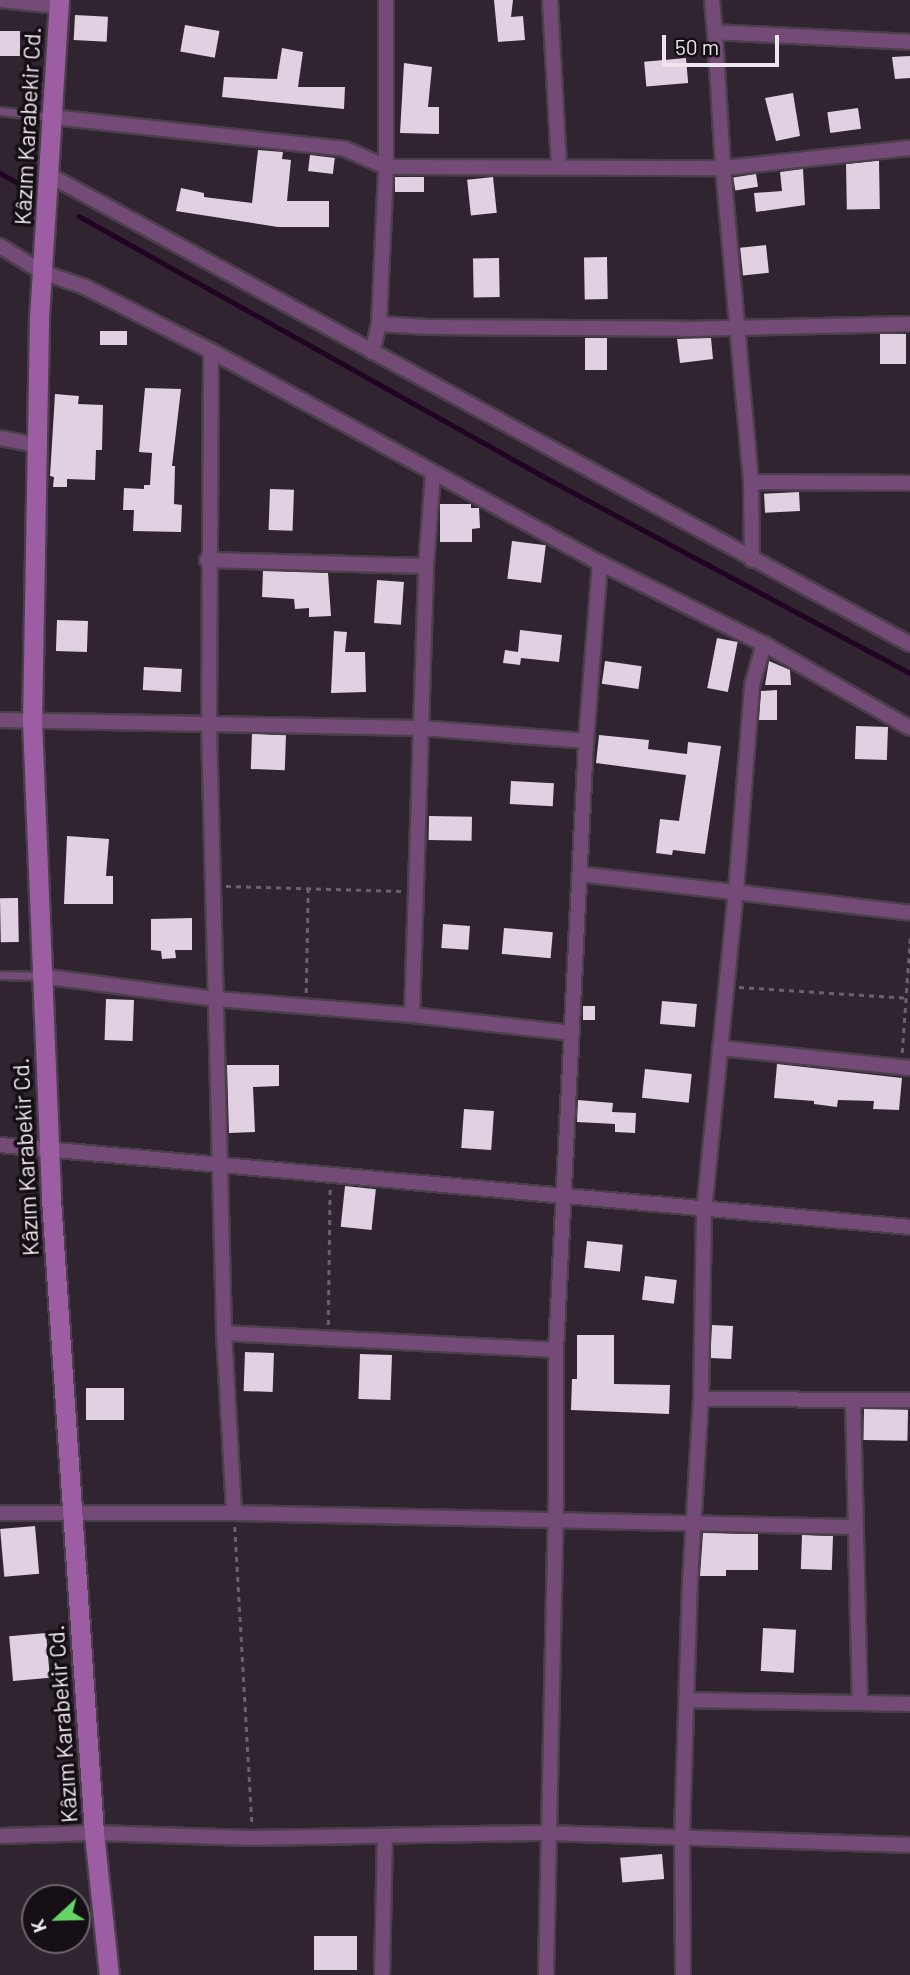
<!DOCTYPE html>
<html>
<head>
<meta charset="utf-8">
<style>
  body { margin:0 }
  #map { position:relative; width:910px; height:1975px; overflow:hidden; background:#302431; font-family:Barlow,sans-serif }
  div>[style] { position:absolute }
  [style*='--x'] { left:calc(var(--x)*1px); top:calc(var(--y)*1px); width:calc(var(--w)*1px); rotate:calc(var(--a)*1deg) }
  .stream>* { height:4.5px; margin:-2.25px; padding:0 2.25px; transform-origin:2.25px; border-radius:2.25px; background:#210324 }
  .building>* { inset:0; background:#e0d0e2; transform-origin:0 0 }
  .path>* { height:2.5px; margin-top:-1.25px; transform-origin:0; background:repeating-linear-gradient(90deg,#6b606c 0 5px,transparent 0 10px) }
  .roads { filter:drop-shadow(2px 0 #4b3f4c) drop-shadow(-2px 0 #4b3f4c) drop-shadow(0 2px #4b3f4c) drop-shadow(0 -2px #4b3f4c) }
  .lane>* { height:7px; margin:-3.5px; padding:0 3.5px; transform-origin:3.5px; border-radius:3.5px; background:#734b76 }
  .street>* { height:14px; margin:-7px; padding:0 7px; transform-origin:7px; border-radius:7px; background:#734b76 }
  .secondary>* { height:19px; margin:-9.5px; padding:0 9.5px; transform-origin:9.5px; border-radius:9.5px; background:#9c5da2 }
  span { translate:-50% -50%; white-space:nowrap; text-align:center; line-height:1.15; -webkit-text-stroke:7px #150f15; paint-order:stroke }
  .street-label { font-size:23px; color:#eee5ef }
  .north { position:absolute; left:21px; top:1884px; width:70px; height:70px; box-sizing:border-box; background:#150f15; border:2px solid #6c656c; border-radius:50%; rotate:248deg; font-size:19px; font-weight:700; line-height:28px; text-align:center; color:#eee5ef }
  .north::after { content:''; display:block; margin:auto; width:24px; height:32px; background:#65d467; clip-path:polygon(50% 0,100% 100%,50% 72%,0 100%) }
  .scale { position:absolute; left:662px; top:35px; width:117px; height:32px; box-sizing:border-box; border:4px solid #eee5ef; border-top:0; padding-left:9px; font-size:21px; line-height:24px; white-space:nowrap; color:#eee5ef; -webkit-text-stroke:5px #150f15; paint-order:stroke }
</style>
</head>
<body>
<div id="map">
  <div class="stream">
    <div style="--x:0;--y:173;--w:31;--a:29"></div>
    <div style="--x:79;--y:216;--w:540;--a:29.27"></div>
    <div style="--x:550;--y:480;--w:408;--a:28.2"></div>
  </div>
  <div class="building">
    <div style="clip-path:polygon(494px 0,513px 0,511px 17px,523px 16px,525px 40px,498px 42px)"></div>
    <div style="left:75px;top:15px;width:33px;height:25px;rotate:3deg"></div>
    <div style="left:185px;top:25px;width:35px;height:27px;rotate:10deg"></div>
    <div style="left:0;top:31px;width:20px;height:25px"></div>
    <div style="clip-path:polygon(282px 48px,303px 52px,298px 87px,345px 87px,344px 109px,222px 97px,224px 77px,277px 79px)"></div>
    <div style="clip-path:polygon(910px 56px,910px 78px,895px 79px,892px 57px)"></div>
    <div style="left:686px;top:58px;width:25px;height:42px;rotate:85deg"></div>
    <div style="clip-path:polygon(404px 63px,432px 67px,428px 107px,439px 107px,439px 134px,400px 133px)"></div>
    <div style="clip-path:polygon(793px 93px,800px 136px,776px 141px,765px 98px)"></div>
    <div style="left:858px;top:108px;width:21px;height:31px;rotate:82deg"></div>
    <div style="clip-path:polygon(258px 150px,283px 152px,282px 159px,291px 160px,287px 201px,329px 201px,329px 227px,278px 227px,176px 211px,181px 188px,204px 193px,204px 197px,252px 203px)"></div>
    <div style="left:310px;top:155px;width:25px;height:16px;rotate:7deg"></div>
    <div style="left:879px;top:161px;width:48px;height:33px;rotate:89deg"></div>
    <div style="clip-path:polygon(803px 169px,805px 205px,756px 212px,754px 193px,782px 191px,780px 172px)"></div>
    <div style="left:756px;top:174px;width:13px;height:23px;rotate:81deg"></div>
    <div style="left:395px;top:177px;width:29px;height:15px"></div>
    <div style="left:493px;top:177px;width:36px;height:26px;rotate:84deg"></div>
    <div style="left:766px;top:245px;width:28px;height:26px;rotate:84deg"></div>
    <div style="left:607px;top:257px;width:42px;height:23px;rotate:89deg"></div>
    <div style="left:499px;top:258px;width:39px;height:26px;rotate:89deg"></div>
    <div style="left:100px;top:331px;width:27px;height:14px"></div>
    <div style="left:880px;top:334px;width:26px;height:30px"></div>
    <div style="left:585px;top:338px;width:22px;height:32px"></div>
    <div style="clip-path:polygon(711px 338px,713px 359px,680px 363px,677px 339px)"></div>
    <div style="clip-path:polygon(145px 388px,181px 389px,172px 466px,175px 466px,174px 504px,182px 505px,181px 532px,133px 531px,134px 510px,123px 510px,124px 488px,144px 489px,144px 485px,150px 485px,152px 453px,139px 452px)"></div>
    <div style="clip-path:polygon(55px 394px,79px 396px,78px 404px,103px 405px,102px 450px,96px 450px,95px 480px,67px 479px,67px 487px,53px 487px,54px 477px,50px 476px)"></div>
    <div style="left:270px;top:489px;width:24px;height:41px;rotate:2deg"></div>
    <div style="left:799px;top:492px;width:19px;height:35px;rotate:87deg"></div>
    <div style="clip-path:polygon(440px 504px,471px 504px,471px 508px,479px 508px,480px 528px,472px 529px,472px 542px,440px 542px)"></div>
    <div style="left:512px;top:541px;width:34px;height:38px;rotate:7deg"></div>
    <div style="clip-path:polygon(263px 571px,328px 573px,331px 616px,309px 617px,309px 608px,295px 609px,294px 599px,262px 597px)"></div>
    <div style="left:377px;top:580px;width:27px;height:43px;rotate:4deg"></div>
    <div style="left:57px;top:620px;width:31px;height:31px;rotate:2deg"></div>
    <div style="clip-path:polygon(520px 630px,562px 635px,559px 662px,521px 658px,520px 665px,503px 663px,505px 650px,518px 652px)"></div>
    <div style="clip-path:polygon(334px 631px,347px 632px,345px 652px,365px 652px,366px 692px,331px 693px)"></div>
    <div style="left:717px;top:638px;width:21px;height:51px;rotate:11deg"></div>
    <div style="left:605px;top:661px;width:37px;height:23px;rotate:8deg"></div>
    <div style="clip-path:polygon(769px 661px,790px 670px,791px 685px,765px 685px)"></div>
    <div style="left:144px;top:667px;width:38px;height:23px;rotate:3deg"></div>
    <div style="clip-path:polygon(777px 690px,777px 720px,759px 720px,761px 691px)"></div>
    <div style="left:856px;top:726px;width:32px;height:33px;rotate:2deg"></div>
    <div style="left:252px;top:734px;width:34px;height:35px;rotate:2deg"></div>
    <div style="clip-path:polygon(599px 735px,649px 740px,648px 749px,687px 754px,688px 742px,721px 746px,705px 854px,673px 850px,672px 855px,656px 853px,660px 819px,679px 821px,686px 775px,596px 763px)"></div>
    <div style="left:511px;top:781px;width:43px;height:23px;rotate:3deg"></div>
    <div style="left:429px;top:816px;width:43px;height:24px;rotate:1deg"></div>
    <div style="clip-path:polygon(67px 836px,109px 839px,106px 876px,113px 876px,113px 904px,64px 904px)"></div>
    <div style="left:18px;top:898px;width:44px;height:18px;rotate:89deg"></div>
    <div style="clip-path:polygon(192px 918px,192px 950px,175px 950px,176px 958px,162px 959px,161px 951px,151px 950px,151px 919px)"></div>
    <div style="left:443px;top:924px;width:27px;height:24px;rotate:4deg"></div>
    <div style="left:504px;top:928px;width:49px;height:26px;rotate:5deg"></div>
    <div style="left:106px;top:999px;width:28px;height:41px;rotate:2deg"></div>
    <div style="left:662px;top:1001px;width:35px;height:23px;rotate:5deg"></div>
    <div style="left:583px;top:1006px;width:12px;height:14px"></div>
    <div style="clip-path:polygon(777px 1064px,902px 1078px,899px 1110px,873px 1109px,874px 1101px,838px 1100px,837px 1107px,814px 1104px,814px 1101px,774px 1098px)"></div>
    <div style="clip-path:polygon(227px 1065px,279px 1065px,279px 1086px,253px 1087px,255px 1132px,229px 1133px)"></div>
    <div style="left:645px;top:1069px;width:47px;height:29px;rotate:6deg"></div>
    <div style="clip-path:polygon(578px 1100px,613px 1103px,612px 1112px,636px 1113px,635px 1133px,615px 1132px,615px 1124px,577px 1122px)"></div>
    <div style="left:464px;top:1109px;width:30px;height:39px;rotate:4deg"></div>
    <div style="left:345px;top:1186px;width:31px;height:41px;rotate:6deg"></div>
    <div style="left:587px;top:1241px;width:36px;height:27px;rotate:6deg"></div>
    <div style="left:645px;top:1276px;width:32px;height:24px;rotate:7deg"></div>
    <div style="left:712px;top:1325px;width:21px;height:33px;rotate:3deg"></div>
    <div style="clip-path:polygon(577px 1335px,614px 1335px,614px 1384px,670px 1385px,669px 1414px,571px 1410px,572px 1379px,577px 1379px)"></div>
    <div style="left:245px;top:1352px;width:29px;height:39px;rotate:2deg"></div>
    <div style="left:360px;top:1354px;width:32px;height:45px;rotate:2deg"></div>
    <div style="left:86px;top:1388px;width:38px;height:32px"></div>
    <div style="left:864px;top:1409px;width:44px;height:31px;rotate:1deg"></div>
    <div style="left:35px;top:1526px;width:48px;height:35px;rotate:85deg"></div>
    <div style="clip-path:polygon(703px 1533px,758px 1534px,758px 1570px,726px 1570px,726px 1576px,700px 1576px)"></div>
    <div style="left:802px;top:1535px;width:31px;height:34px;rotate:2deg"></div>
    <div style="left:763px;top:1628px;width:33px;height:43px;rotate:3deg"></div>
    <div style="left:46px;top:1633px;width:45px;height:37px;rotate:85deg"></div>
    <div style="left:662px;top:1854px;width:25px;height:42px;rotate:85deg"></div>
    <div style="left:314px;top:1936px;width:43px;height:34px"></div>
  </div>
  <div class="path">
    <div style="--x:226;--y:886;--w:175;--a:1.6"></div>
    <div style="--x:739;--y:987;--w:168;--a:3.7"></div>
    <div style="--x:306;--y:993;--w:105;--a:-88.9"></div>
    <div style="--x:902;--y:1053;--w:115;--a:-86"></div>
    <div style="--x:328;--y:1325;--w:137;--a:-89.2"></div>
    <div style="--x:235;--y:1527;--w:298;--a:86.7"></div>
  </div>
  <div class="roads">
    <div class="lane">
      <div style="--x:0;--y:111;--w:51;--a:6.7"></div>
      <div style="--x:0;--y:975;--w:40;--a:1.4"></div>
    </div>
    <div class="street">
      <div style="--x:0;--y:0;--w:58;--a:5.9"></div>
      <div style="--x:550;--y:0;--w:165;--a:86.9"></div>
      <div style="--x:712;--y:0;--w:32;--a:85"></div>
      <div style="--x:52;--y:117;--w:295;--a:6.2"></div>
      <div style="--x:345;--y:149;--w:45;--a:23.7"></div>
      <div style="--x:386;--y:167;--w:337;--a:0.2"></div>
      <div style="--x:723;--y:168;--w:188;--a:-6.1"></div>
      <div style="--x:49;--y:175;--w:980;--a:28.58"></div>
      <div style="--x:0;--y:246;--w:49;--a:31.8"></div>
      <div style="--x:42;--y:272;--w:46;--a:19.2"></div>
      <div style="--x:85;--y:287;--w:141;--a:26.9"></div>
      <div style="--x:211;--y:351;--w:443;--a:28.6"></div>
      <div style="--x:600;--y:563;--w:183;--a:26.3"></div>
      <div style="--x:764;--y:644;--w:168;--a:29.9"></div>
      <div style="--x:379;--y:324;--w:49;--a:3.5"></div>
      <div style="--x:428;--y:327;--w:258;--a:0.4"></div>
      <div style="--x:686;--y:329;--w:224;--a:-1.3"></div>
      <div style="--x:211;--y:351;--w:375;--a:90.3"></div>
      <div style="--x:209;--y:726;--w:607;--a:88.58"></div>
      <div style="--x:224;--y:1333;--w:180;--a:86.8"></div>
      <div style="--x:372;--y:352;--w:29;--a:-76"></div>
      <div style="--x:379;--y:324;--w:157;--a:-87.4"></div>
      <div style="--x:386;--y:167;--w:167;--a:-90"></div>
      <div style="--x:0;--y:438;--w:36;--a:11"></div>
      <div style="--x:751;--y:482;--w:159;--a:0.4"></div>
      <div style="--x:207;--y:560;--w:219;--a:1.6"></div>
      <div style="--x:752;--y:560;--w:78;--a:-90.7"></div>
      <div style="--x:751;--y:482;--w:315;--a:-95.1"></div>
      <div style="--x:723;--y:168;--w:136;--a:-93.4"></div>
      <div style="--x:715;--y:32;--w:195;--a:2.9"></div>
      <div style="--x:0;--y:720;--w:421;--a:1.1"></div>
      <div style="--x:421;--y:728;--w:166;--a:4.5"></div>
      <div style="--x:580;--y:874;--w:332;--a:6.7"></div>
      <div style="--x:41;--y:976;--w:177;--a:7.5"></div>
      <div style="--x:216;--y:999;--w:197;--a:4.7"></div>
      <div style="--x:412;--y:1015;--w:161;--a:6.4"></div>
      <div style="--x:412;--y:1015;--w:449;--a:-88.2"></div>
      <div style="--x:426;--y:566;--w:93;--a:-85.7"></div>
      <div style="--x:720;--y:1048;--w:191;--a:6"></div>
      <div style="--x:0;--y:1145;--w:914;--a:5.15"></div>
      <div style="--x:224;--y:1333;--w:332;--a:2.9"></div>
      <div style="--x:701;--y:1399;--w:209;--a:0.3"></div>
      <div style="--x:853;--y:1401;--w:301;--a:88.7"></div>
      <div style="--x:0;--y:1513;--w:234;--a:0"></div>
      <div style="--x:234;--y:1513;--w:620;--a:1.29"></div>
      <div style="--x:688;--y:1700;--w:222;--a:1"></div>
      <div style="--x:0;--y:1836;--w:94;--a:-1.8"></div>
      <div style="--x:94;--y:1833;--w:158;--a:1.8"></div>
      <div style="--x:252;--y:1838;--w:295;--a:-1"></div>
      <div style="--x:547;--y:1833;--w:363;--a:1.9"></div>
      <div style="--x:382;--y:1975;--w:139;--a:-88.8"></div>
      <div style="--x:546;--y:1975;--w:479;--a:-88.8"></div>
      <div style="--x:556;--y:1496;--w:146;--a:-90"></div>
      <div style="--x:556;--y:1350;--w:610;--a:-87.18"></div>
      <div style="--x:586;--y:741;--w:179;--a:-85.5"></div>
      <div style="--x:683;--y:1975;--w:139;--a:-90.4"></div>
      <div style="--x:682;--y:1836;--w:254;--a:-88.2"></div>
      <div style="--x:690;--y:1582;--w:183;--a:-86.6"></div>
      <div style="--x:701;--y:1399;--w:188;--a:-89.1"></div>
      <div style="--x:704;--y:1211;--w:323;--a:-84.3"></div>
      <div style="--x:736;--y:890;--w:206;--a:-85.5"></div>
      <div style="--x:752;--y:685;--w:43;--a:-73.7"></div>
    </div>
    <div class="secondary">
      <div style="--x:59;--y:0;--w:323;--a:93.6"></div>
      <div style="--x:39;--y:322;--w:399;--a:91"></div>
      <div style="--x:32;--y:721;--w:478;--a:87.7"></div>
      <div style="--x:51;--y:1199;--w:635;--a:86.12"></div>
      <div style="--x:94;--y:1833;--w:143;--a:84"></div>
    </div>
  </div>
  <div class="street-label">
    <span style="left:27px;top:126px;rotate:-87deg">Kâzım Karabekir Cd.</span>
    <span style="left:25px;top:1157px;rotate:-93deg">Kâzım Karabekir Cd.</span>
    <span style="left:62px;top:1724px;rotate:-94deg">Kâzım Karabekir Cd.</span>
  </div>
  <div class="north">K</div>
  <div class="scale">50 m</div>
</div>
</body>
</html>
